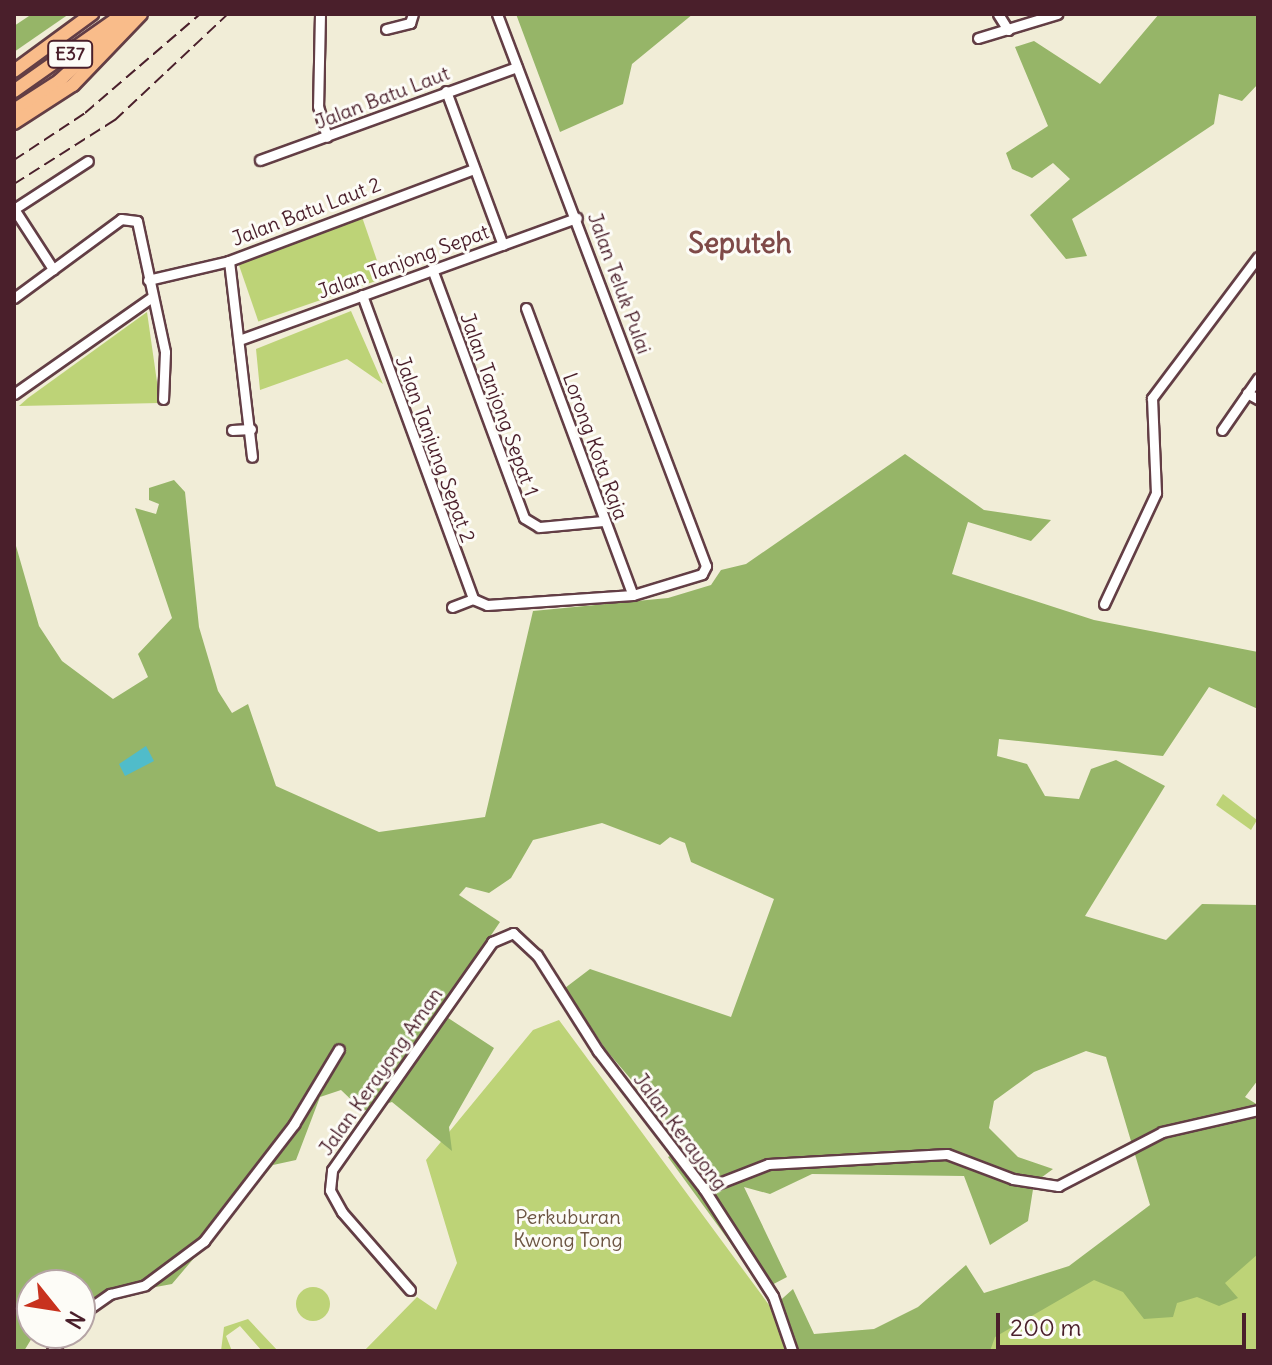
<!DOCTYPE html>
<html>
<head>
<meta charset="utf-8">
<style>
  body { margin:0 }
  #map { position:relative; width:1272px; height:1365px; overflow:hidden; background:#f1edd7; font-family:Delius,sans-serif }
  div>[style] { position:absolute }
  [style*='--x'] { left:calc(var(--x)*1px); top:calc(var(--y)*1px); width:calc(var(--w)*1px); rotate:calc(var(--a)*1deg) }
  .green>* { inset:0; background:#bdd377; transform-origin:0 0 }
  .round { border-radius:50% }
  .forest>* { inset:0; background:#96b568 }
  .water>* { inset:0; background:#50bcca }
  .roads { filter:drop-shadow(2px 0 #633e45) drop-shadow(-2px 0 #633e45) drop-shadow(0 2px #633e45) drop-shadow(0 -2px #633e45) }
  .minor>* { height:9px; margin:-4.5px; padding:0 4.5px; transform-origin:4.5px; border-radius:4.5px; background:#fff }
  .highway>* { height:12px; margin:-6px; padding:0 6px; transform-origin:6px; border-radius:6px; background:#f9bc8a }
  .rail>* { height:2px; margin-top:-1px; transform-origin:0; background:repeating-linear-gradient(90deg,#4a1f2b 0 12px,transparent 0 18px) }
  .bridges { filter:drop-shadow(2px 0 #633e45) drop-shadow(-2px 0 #633e45) drop-shadow(0 2px #633e45) drop-shadow(0 -2px #633e45) }
  .highway-bridge>* { height:12px; margin:-6px; padding:0 6px; transform-origin:6px; border-radius:6px; background:#f9bc8a }
  span { translate:-50% -50%; white-space:nowrap; text-align:center; line-height:1.15; -webkit-text-stroke:6px #fdfcf7; paint-order:stroke }
  .shield-label span { padding:2px 6px; background:#fdfcf7; border:2px solid; border-radius:6px; -webkit-text-stroke-width:0 }
  .shield-label { font-size:18px; color:#4a1f2b; font-weight:700 }
  .street-label { font-size:20px; color:#4a1f2b }
  .park-label { font-size:20px; color:#6c5542 }
  .district-label { font-size:28px; color:#7f4a48; font-weight:700 }
  .frame { position:absolute; inset:0; border:16px solid #4a1f2b; pointer-events:none }
  .north { position:absolute; left:16px; top:1269px; width:80px; height:80px; box-sizing:border-box; background:#fdfcf7; border:2px solid #b5a4a5; border-radius:50%; rotate:120deg; font-size:22px; font-weight:700; line-height:32px; text-align:center; color:#4a1f2b }
  .north::after { content:''; display:block; margin:auto; width:28px; height:36px; background:#c8321e; clip-path:polygon(50% 0,100% 100%,50% 72%,0 100%) }
  .scale { position:absolute; left:996px; top:1313px; width:250px; height:36px; box-sizing:border-box; border:4px solid #4a1f2b; border-top:0; padding-left:10px; font-size:24px; line-height:28px; white-space:nowrap; color:#4a1f2b; -webkit-text-stroke:6px #fdfcf7; paint-order:stroke }
</style>
</head>
<body>
<div id="map">
  <div class="green">
    <div style="left:362px;top:217px;width:65px;height:132px;rotate:71deg"></div>
    <div style="clip-path:polygon(351px 311px,383px 384px,347px 359px,260px 390px,256px 349px)"></div>
    <div style="clip-path:polygon(147px 312px,160px 403px,19px 406px,28px 398px)"></div>
    <div style="clip-path:polygon(1223px 794px,1257px 820px,1251px 830px,1216px 805px)"></div>
    <div style="clip-path:polygon(559px 1020px,803px 1351px,364px 1351px,417px 1297px,436px 1310px,457px 1263px,426px 1160px,533px 1030px)"></div>
    <div style="clip-path:polygon(1258px 1211px,1258px 1351px,837px 1351px)"></div>
    <div class="round" style="left:296px;top:1287px;width:34px;height:34px"></div>
    <div style="clip-path:polygon(248px 1319px,278px 1351px,262px 1351px,240px 1326px,226px 1336px,232px 1351px,221px 1351px,224px 1327px)"></div>
  </div>
  <div class="forest">
    <div style="clip-path:polygon(32px 14px,69px 14px,14px 52px,14px 26px)"></div>
    <div style="clip-path:polygon(516px 14px,693px 14px,632px 64px,623px 104px,560px 132px)"></div>
    <div style="clip-path:polygon(1159px 14px,1258px 14px,1258px 84px,1242px 101px,1219px 94px,1214px 124px,1072px 219px,1087px 256px,1066px 259px,1030px 215px,1070px 179px,1053px 163px,1032px 178px,1012px 169px,1006px 153px,1048px 126px,1015px 47px,1034px 41px,1100px 84px)"></div>
    <div style="clip-path:polygon(905px 454px,984px 510px,1051px 520px,1031px 541px,968px 522px,952px 574px,1094px 620px,1258px 652px,1258px 709px,1209px 687px,1163px 756px,999px 739px,997px 756px,1027px 764px,1045px 796px,1079px 799px,1091px 769px,1116px 760px,1165px 786px,1085px 916px,1166px 940px,1202px 904px,1258px 905px,1258px 1080px,1245px 1097px,1258px 1105px,1258px 1254px,1225px 1283px,1238px 1298px,1219px 1306px,1197px 1297px,1177px 1303px,1173px 1317px,1144px 1319px,1123px 1292px,1094px 1280px,995px 1337px,990px 1351px,794px 1351px,774px 1306px,793px 1289px,814px 1334px,874px 1329px,918px 1307px,966px 1265px,984px 1293px,1069px 1266px,1150px 1205px,1106px 1057px,1086px 1051px,1034px 1072px,994px 1101px,989px 1128px,1018px 1157px,1053px 1169px,1034px 1183px,1028px 1221px,990px 1245px,964px 1176px,812px 1174px,770px 1194px,744px 1187px,787px 1277px,764px 1289px,668px 1157px,688px 1146px,606px 1050px,565px 988px,590px 969px,731px 1017px,774px 899px,691px 862px,685px 843px,670px 837px,660px 845px,602px 823px,533px 840px,511px 878px,489px 893px,466px 887px,459px 895px,500px 922px,439px 1012px,494px 1048px,449px 1127px,452px 1151px,392px 1102px,363px 1111px,341px 1090px,320px 1097px,296px 1160px,273px 1165px,172px 1284px,80px 1301px,80px 1285px,32px 1285px,35px 1333px,24px 1351px,14px 1351px,14px 539px,39px 626px,62px 661px,113px 699px,148px 677px,138px 654px,172px 618px,135px 508px,156px 514px,159px 504px,149px 500px,149px 488px,174px 480px,185px 492px,199px 627px,218px 691px,232px 713px,248px 704px,276px 786px,379px 832px,485px 817px,533px 611px,668px 598px,711px 585px,721px 570px,746px 564px)"></div>
  </div>
  <div class="water">
    <div style="clip-path:polygon(146px 746px,154px 761px,125px 776px,119px 764px)"></div>
  </div>
  <div class="roads">
    <div class="minor">
      <div style="--x:320;--y:14;--w:92;--a:91.2"></div>
      <div style="--x:318;--y:106;--w:32;--a:74"></div>
      <div style="--x:998;--y:14;--w:19;--a:58"></div>
      <div style="--x:386;--y:29;--w:25;--a:-14"></div>
      <div style="--x:410;--y:23;--w:9;--a:-72"></div>
      <div style="--x:978;--y:38;--w:83;--a:-16.9"></div>
      <div style="--x:446;--y:91;--w:164;--a:69.7"></div>
      <div style="--x:260;--y:160;--w:273;--a:-19.9"></div>
      <div style="--x:14;--y:209;--w:88;--a:-33"></div>
      <div style="--x:14;--y:209;--w:72;--a:57"></div>
      <div style="--x:229;--y:261;--w:197;--a:83.3"></div>
      <div style="--x:432;--y:269;--w:265;--a:69.7"></div>
      <div style="--x:524;--y:518;--w:17;--a:31"></div>
      <div style="--x:539;--y:527;--w:65;--a:-5.3"></div>
      <div style="--x:148;--y:280;--w:83;--a:-13.2"></div>
      <div style="--x:229;--y:261;--w:262;--a:-20.6"></div>
      <div style="--x:362;--y:295;--w:324;--a:69.9"></div>
      <div style="--x:473;--y:599;--w:15;--a:23"></div>
      <div style="--x:487;--y:605;--w:146;--a:-3.9"></div>
      <div style="--x:633;--y:595;--w:72;--a:-16.9"></div>
      <div style="--x:702;--y:574;--w:9;--a:-63"></div>
      <div style="--x:706;--y:566;--w:590;--a:-110.74"></div>
      <div style="--x:14;--y:298;--w:133;--a:-36.4"></div>
      <div style="--x:121;--y:219;--w:16;--a:7"></div>
      <div style="--x:137;--y:221;--w:134;--a:77.9"></div>
      <div style="--x:165;--y:352;--w:47;--a:92.4"></div>
      <div style="--x:526;--y:308;--w:306;--a:69.6"></div>
      <div style="--x:242;--y:339;--w:356;--a:-19.9"></div>
      <div style="--x:1247;--y:393;--w:13;--a:29"></div>
      <div style="--x:14;--y:394;--w:169;--a:-35.1"></div>
      <div style="--x:232;--y:430;--w:19;--a:-3"></div>
      <div style="--x:1222;--y:430;--w:63;--a:-55.3"></div>
      <div style="--x:1104;--y:604;--w:123;--a:-64.9"></div>
      <div style="--x:1156;--y:493;--w:95;--a:-92.4"></div>
      <div style="--x:1152;--y:398;--w:176;--a:-53.1"></div>
      <div style="--x:452;--y:607;--w:22;--a:-21"></div>
      <div style="--x:704;--y:1189;--w:69;--a:-21.3"></div>
      <div style="--x:768;--y:1164;--w:179;--a:-3.2"></div>
      <div style="--x:947;--y:1154;--w:71;--a:20.7"></div>
      <div style="--x:1013;--y:1179;--w:46;--a:8.8"></div>
      <div style="--x:1058;--y:1186;--w:117;--a:-27.4"></div>
      <div style="--x:1162;--y:1132;--w:98;--a:-12.9"></div>
      <div style="--x:410;--y:1290;--w:103;--a:-131.1"></div>
      <div style="--x:342;--y:1212;--w:25;--a:-119"></div>
      <div style="--x:330;--y:1190;--w:20;--a:-84"></div>
      <div style="--x:332;--y:1170;--w:279;--a:-54.9"></div>
      <div style="--x:492;--y:942;--w:23;--a:-23"></div>
      <div style="--x:513;--y:933;--w:33;--a:43"></div>
      <div style="--x:537;--y:955;--w:114;--a:57.6"></div>
      <div style="--x:598;--y:1051;--w:174;--a:52.5"></div>
      <div style="--x:704;--y:1189;--w:127;--a:57.2"></div>
      <div style="--x:773;--y:1296;--w:58;--a:70.9"></div>
      <div style="--x:80;--y:1315;--w:37;--a:-35"></div>
      <div style="--x:110;--y:1294;--w:36;--a:-14"></div>
      <div style="--x:145;--y:1285;--w:74;--a:-36.7"></div>
      <div style="--x:204;--y:1241;--w:148;--a:-52.4"></div>
      <div style="--x:294;--y:1124;--w:87;--a:-59"></div>
      <div style="--x:52;--y:1351;--w:23;--a:-52"></div>
    </div>
    <div class="highway">
      <div style="--x:14;--y:91;--w:133;--a:-35.2"></div>
      <div style="--x:14;--y:110;--w:54;--a:-32.8"></div>
      <div style="--x:59;--y:81;--w:99;--a:-42.5"></div>
      <div style="--x:14;--y:123;--w:70;--a:-32.8"></div>
      <div style="--x:73;--y:85;--w:98;--a:-46.2"></div>
    </div>
  </div>
  <div class="rail">
    <div style="--x:14;--y:160;--w:85;--a:-33.5"></div>
    <div style="--x:85;--y:113;--w:152;--a:-40.7"></div>
    <div style="--x:14;--y:184;--w:120;--a:-32.4"></div>
    <div style="--x:115;--y:120;--w:155;--a:-43.2"></div>
  </div>
  <div class="bridges">
    <div class="highway-bridge">
      <div style="--x:14;--y:71;--w:97;--a:-36.2"></div>
    </div>
  </div>
  <div class="shield-label">
    <span style="left:70px;top:54px">E37</span>
  </div>
  <div class="street-label">
    <span style="left:382px;top:97px;rotate:-21deg">Jalan Batu Laut</span>
    <span style="left:306px;top:211px;rotate:-21deg">Jalan Batu Laut 2</span>
    <span style="left:403px;top:261px;rotate:-20deg">Jalan Tanjong Sepat</span>
    <span style="left:620px;top:283px;rotate:70deg">Jalan Teluk Pulai</span>
    <span style="left:500px;top:404px;rotate:70deg">Jalan Tanjong Sepat 1</span>
    <span style="left:596px;top:446px;rotate:70deg">Lorong Kota Raja</span>
    <span style="left:436px;top:449px;rotate:70deg">Jalan Tanjung Sepat 2</span>
    <span style="left:380px;top:1071px;rotate:-55deg">Jalan Kerayong Aman</span>
    <span style="left:681px;top:1131px;rotate:53deg">Jalan Kerayong</span>
  </div>
  <div class="park-label">
    <span style="left:568px;top:1228px">Perkuburan<br>Kwong Tong</span>
  </div>
  <div class="district-label">
    <span style="left:740px;top:243px">Seputeh</span>
  </div>
  <div class="frame"></div>
  <div class="north">N</div>
  <div class="scale">200 m</div>
</div>
</body>
</html>
